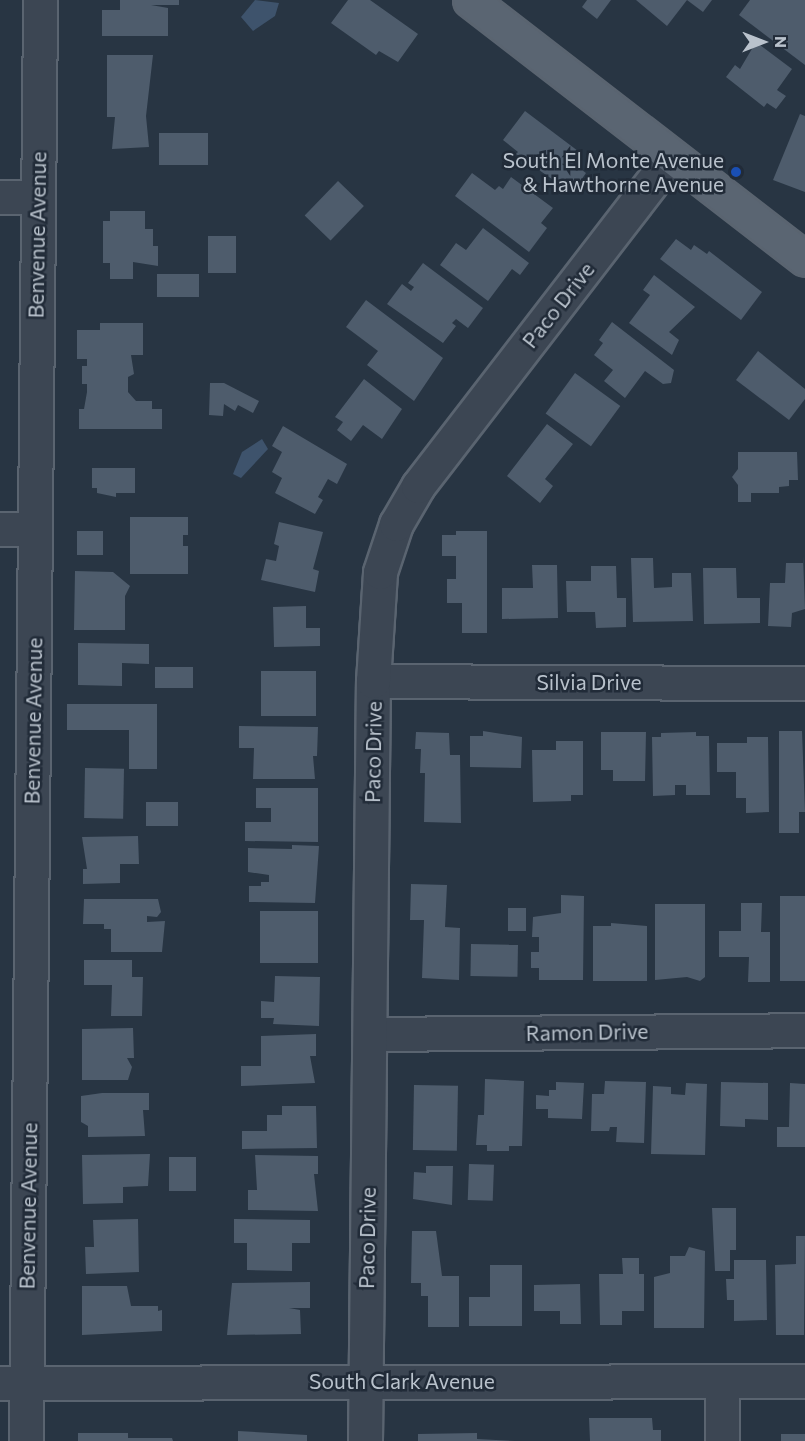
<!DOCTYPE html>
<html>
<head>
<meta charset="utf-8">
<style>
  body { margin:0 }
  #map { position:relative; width:805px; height:1441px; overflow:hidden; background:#283543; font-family:Commissioner,sans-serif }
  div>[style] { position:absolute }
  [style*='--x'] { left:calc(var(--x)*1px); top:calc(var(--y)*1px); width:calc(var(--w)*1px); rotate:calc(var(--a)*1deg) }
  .water>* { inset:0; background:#3e536c }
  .building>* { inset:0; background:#4e5c6c; transform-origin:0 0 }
  .roads { filter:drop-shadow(2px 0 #5a6470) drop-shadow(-2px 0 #5a6470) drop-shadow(0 2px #5a6470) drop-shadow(0 -2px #5a6470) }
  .minor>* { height:33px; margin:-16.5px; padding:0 16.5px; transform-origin:16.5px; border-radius:16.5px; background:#3c4653 }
  .major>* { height:33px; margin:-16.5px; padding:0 16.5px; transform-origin:16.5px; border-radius:16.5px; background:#5a6572 }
  .dots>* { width:16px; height:16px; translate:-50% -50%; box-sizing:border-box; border:3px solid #212b38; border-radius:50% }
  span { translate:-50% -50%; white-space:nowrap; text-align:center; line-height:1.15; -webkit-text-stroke:5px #212b38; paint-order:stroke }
  .poi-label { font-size:21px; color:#b9c2cc }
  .right { translate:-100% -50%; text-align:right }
  .street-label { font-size:21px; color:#b9c2cc }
  .north { position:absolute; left:733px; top:12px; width:60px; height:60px; -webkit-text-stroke:4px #212b38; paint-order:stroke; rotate:90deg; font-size:16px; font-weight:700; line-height:24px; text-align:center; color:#b9c2cc }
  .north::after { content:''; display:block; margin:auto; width:21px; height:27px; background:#b9c2cc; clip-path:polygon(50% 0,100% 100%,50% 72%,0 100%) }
</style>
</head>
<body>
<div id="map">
  <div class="water">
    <div style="clip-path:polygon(255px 0,279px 3px,275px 16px,253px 31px,241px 17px)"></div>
    <div style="clip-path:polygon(262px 439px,268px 449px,241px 478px,233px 474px,242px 452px)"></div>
  </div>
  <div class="building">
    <div style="clip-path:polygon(120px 0,179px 0,179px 5px,151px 5px,168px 8px,168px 36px,102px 36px,102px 10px,120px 10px)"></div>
    <div style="clip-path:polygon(348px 0,370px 0,418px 34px,398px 62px,379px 51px,376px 55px,331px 23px)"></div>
    <div style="clip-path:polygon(587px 0,611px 0,597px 19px,582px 7px)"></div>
    <div style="clip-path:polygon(636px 0,687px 0,667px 26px)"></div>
    <div style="clip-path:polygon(687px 0,712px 0,703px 12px)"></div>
    <div style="clip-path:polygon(750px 0,805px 0,805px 65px,739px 15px)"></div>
    <div style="clip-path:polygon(756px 42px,792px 69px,777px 90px,786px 96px,776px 109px,767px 103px,764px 107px,726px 77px,735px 65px,740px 69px)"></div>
    <div style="clip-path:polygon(107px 55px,153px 55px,146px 116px,149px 147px,112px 149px,115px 117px,107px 117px)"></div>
    <div style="clip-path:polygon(525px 111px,578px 151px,570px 161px,586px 173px,572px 193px,516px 154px,518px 152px,503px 140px)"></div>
    <div style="clip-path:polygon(800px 114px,805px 116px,805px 192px,773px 180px)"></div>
    <div style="left:159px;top:133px;width:49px;height:32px"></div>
    <div style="clip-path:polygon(472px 173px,495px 190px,499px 186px,503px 189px,511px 177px,553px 208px,541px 223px,547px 228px,529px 252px,455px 196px)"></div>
    <div style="left:338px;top:181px;width:36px;height:48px;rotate:44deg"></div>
    <div style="clip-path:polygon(110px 211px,145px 211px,145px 229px,153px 229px,153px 246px,158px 246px,158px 266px,133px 262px,133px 279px,110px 279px,110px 263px,103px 263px,103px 221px,110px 221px)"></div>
    <div style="clip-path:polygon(483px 228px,529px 263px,520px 275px,512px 269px,488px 301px,440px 265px,456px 243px,466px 250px)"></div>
    <div style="left:208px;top:236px;width:28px;height:37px"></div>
    <div style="clip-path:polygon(676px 239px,691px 250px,694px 245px,707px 254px,709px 251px,762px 292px,741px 320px,660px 259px)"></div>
    <div style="clip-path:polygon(423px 263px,483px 308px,468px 328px,456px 319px,452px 323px,456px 326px,443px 343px,387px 304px,402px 284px,411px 291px,414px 287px,408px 283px)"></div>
    <div style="left:157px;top:274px;width:42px;height:23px"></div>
    <div style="clip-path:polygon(654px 275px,695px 307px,669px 332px,679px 340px,672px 355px,629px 323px,650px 295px,643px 290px)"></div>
    <div style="clip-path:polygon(366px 300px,443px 358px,414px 401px,367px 365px,378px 351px,346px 327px)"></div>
    <div style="clip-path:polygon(612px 322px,674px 370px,671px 383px,663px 384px,645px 371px,625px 398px,604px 381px,613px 370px,594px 355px,603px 343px,599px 340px)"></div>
    <div style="clip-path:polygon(100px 323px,143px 323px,143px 355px,131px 355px,134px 374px,128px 377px,128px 392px,136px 401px,152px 401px,152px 409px,162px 409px,162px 429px,79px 429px,79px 409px,84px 409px,87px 392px,87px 384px,82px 384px,82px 366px,87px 366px,87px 359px,77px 359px,77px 330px,100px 330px)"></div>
    <div style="clip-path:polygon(758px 351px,805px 389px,805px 399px,789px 420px,736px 380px)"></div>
    <div style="left:575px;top:373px;width:56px;height:50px;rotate:36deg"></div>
    <div style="clip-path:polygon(364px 379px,402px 409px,382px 439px,363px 425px,351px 441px,337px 430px,343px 422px,335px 417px)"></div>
    <div style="clip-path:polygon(210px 383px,224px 383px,259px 401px,253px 413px,238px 405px,235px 411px,224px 404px,223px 416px,209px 415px)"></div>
    <div style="clip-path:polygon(547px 424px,573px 444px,545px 479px,553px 486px,540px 503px,507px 476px)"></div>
    <div style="clip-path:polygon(283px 426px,347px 464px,337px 484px,328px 479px,318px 497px,323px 500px,315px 514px,275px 493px,282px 478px,272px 472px,282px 452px,272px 446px)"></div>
    <div style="clip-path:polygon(738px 452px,797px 452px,798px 480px,789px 480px,789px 486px,779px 487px,779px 493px,751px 493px,751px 502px,738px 502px,738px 485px,732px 477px,738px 469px)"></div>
    <div style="clip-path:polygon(92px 468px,135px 468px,135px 493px,116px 493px,116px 497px,97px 493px,97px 488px,92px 488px)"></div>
    <div style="clip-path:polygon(130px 517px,188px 517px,188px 535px,183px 535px,183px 546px,188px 546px,188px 574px,130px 574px)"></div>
    <div style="clip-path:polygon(279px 522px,323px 532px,313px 569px,319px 571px,315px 592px,261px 580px,266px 559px,276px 561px,279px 546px,274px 544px)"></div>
    <div style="left:77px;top:531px;width:26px;height:24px"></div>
    <div style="clip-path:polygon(456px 531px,487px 531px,487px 633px,462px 633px,462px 603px,447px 603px,447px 579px,456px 579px,456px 556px,442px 556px,442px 535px,456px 535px)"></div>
    <div style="clip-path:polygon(803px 556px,805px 609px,792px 613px,791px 627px,768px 626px,770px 583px,785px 583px,786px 563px,803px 563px)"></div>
    <div style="clip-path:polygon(631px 558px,653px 558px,654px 588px,672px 587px,672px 573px,691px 573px,693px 621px,633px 622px)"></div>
    <div style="clip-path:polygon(532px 565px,557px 565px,558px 618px,502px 619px,502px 588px,533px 588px)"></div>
    <div style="clip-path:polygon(591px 566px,616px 566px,617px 598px,626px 598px,626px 627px,596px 628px,595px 612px,567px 612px,566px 581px,591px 581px)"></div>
    <div style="clip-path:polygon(703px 568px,736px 568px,737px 598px,760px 598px,760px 623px,704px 624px)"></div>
    <div style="clip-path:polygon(75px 571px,113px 572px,130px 586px,125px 596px,125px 630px,74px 630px)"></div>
    <div style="clip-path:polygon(306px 606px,306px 628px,320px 628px,320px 646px,274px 647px,273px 607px)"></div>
    <div style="clip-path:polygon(78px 643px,149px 644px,149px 664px,122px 663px,122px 686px,78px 685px)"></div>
    <div style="left:155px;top:667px;width:38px;height:21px"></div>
    <div style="left:261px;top:671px;width:55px;height:45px"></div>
    <div style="clip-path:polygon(67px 704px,157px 704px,157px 769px,129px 769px,129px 730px,67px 730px)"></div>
    <div style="clip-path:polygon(239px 726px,318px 727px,317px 756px,313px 756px,315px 779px,253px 779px,254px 748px,239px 748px)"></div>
    <div style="clip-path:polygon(483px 731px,522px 737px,521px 768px,470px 767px,470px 736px,483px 736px)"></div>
    <div style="clip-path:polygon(779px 731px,802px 731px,805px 812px,799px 812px,799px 833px,779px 833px)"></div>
    <div style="clip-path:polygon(416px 732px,449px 733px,450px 755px,460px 755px,461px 823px,424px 822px,425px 773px,420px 773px,421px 749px,415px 749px)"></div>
    <div style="clip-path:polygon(601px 732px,646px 732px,645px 781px,613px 781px,613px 770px,601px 770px)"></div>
    <div style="clip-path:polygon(696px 732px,696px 736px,709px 736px,710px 795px,686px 795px,686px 785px,675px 785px,675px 795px,653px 796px,652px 737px,661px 737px,661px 733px)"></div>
    <div style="clip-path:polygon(747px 737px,768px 737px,769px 812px,746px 813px,746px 798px,736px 798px,736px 772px,717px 772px,717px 743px,747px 743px)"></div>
    <div style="clip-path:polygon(556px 741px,583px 741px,583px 795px,571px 795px,571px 801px,533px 802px,532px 750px,556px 750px)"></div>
    <div style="left:85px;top:768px;width:39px;height:50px;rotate:1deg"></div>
    <div style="clip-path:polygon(256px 788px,318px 788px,318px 842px,245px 841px,245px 822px,271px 822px,271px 808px,256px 808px)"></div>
    <div style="left:146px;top:802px;width:32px;height:24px"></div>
    <div style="clip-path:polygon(138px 836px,139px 864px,120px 864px,120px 883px,83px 884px,83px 869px,87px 869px,82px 837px)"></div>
    <div style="clip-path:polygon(292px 845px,319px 846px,315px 903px,249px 902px,249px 886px,261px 886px,261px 882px,269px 882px,269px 875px,248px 872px,248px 848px,292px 849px)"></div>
    <div style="clip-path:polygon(411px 884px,447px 885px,445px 927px,460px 928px,459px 980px,422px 978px,424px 920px,410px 920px)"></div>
    <div style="clip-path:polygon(561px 895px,584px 896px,583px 980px,539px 980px,539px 968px,531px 968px,531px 952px,539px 952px,539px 937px,532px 937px,533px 917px,561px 913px)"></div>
    <div style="left:780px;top:896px;width:25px;height:85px"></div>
    <div style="clip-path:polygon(84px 899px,158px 899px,161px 912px,157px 917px,147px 916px,147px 922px,165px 921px,162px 952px,111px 952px,111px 929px,104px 929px,104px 924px,83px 924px)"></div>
    <div style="clip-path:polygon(741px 903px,762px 903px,761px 932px,770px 932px,770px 982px,748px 982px,749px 957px,719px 957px,719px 931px,741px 931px)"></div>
    <div style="clip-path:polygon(655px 904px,705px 904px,705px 977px,700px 981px,687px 977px,655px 980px)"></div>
    <div style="left:508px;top:908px;width:18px;height:23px"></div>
    <div style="left:260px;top:911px;width:58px;height:52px"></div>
    <div style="clip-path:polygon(611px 923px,647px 926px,647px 981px,593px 981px,593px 926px,611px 926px)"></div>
    <div style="left:471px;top:944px;width:47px;height:32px;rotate:1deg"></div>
    <div style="clip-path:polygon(84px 960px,132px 960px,132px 977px,143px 977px,142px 1016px,111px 1016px,112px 985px,84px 985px)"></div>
    <div style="clip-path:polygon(275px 976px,320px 977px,319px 1026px,273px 1024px,274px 1018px,261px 1018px,261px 1001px,274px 1002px)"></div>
    <div style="clip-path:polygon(133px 1028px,134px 1058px,127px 1058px,132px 1067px,128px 1080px,82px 1080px,82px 1029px)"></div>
    <div style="clip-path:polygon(316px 1034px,316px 1056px,310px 1056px,315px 1083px,241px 1086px,241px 1066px,261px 1066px,261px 1036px)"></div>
    <div style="clip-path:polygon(485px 1079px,524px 1081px,522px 1146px,509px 1146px,509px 1151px,487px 1151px,487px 1145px,476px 1145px,478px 1115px,484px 1115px)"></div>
    <div style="clip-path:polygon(605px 1081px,646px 1082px,644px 1143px,616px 1142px,617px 1127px,610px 1127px,609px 1131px,591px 1131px,592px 1094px,604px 1094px)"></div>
    <div style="clip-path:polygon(556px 1082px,584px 1083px,582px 1119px,548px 1118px,548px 1109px,536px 1109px,536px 1095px,549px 1096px,549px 1090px,556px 1090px)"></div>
    <div style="clip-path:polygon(721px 1082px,768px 1083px,768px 1120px,745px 1119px,745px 1127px,720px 1126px)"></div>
    <div style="clip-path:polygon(686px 1083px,707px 1084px,705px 1155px,651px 1154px,653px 1086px,671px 1087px,671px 1094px,685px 1095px)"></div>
    <div style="clip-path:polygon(790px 1083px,805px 1084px,805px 1147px,777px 1147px,777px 1127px,789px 1127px)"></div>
    <div style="left:414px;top:1085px;width:44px;height:65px;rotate:1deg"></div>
    <div style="clip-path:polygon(102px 1093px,149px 1093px,149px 1110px,143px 1110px,145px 1136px,88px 1137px,88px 1126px,81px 1122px,81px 1096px)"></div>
    <div style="clip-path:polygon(282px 1106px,316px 1106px,317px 1148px,242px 1149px,242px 1131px,267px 1131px,267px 1115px,282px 1115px)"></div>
    <div style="clip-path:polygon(150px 1154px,148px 1186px,123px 1187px,123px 1203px,83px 1204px,82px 1155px)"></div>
    <div style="clip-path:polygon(255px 1155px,318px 1156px,318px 1174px,314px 1174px,318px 1211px,248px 1210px,248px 1190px,257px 1190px)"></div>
    <div style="left:169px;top:1157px;width:27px;height:34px"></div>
    <div style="left:469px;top:1164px;width:25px;height:36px;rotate:2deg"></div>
    <div style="clip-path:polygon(426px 1166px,453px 1166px,452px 1205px,413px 1199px,414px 1172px,426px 1173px)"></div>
    <div style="clip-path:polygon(712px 1208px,736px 1208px,736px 1250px,730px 1250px,730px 1271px,715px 1271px)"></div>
    <div style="clip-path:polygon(138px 1219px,139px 1272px,86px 1274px,85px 1247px,94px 1247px,93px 1220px)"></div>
    <div style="clip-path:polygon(234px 1219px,310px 1220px,310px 1243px,292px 1243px,292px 1271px,247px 1270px,247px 1243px,234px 1243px)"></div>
    <div style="clip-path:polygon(412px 1231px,436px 1231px,442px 1276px,459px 1276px,459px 1327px,428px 1327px,428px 1296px,421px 1296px,421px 1283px,411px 1283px)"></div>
    <div style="clip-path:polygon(796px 1236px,805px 1236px,804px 1335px,776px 1335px,775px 1265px,796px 1264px)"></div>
    <div style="clip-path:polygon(689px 1247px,705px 1251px,704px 1328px,654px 1328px,654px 1277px,670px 1273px,670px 1256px,685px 1256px)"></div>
    <div style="clip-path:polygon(622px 1258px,639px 1258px,639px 1274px,644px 1274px,644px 1311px,622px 1311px,622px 1325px,600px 1325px,599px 1274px,623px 1274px)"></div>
    <div style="clip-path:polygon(734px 1260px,766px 1260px,767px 1320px,734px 1321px,734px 1300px,727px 1300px,726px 1279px,734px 1279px)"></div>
    <div style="clip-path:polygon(490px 1265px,522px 1265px,522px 1326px,469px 1326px,469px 1297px,490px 1297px)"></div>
    <div style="clip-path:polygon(310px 1282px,310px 1308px,289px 1308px,300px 1310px,301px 1334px,227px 1335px,232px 1283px)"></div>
    <div style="clip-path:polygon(580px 1284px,581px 1324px,560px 1324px,560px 1311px,534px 1311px,534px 1285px)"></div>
    <div style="clip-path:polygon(82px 1286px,127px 1286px,131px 1306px,158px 1306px,158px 1311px,162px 1310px,162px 1331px,82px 1335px)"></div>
    <div style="clip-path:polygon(589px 1418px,652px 1418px,653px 1430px,661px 1430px,661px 1441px,590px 1441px)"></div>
    <div style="clip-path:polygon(238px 1431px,307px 1435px,307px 1441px,238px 1441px)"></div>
    <div style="clip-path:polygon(78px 1433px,128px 1433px,128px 1438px,172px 1438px,173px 1441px,78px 1441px)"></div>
    <div style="clip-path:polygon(477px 1433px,477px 1439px,515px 1441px,418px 1441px,418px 1434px)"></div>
    <div style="left:781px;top:1434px;width:24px;height:7px"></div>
  </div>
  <div class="roads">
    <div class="minor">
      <div style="--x:0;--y:197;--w:37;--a:0"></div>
      <div style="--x:0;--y:529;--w:35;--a:0"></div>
      <div style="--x:373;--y:681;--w:432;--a:0.3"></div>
      <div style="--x:370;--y:1034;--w:435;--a:-0.5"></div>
      <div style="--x:0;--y:1383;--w:805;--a:-0.14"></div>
      <div style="--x:26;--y:1441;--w:1441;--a:-89.44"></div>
      <div style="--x:365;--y:1441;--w:760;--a:-89.4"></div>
      <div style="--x:373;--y:681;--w:109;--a:-86.3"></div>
      <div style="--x:380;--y:572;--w:51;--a:-71.6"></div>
      <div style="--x:396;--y:524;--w:44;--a:-59.9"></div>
      <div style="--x:418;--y:486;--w:414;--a:-52.4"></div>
      <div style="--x:722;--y:1441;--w:59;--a:-90"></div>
    </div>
    <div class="major">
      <div style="--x:470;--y:0;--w:423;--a:37.7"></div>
    </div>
  </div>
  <div class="dots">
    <div style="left:736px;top:172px;background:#1a4fb4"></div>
  </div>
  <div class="poi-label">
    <span class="right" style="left:724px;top:172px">South El Monte Avenue<br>&amp; Hawthorne Avenue</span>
  </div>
  <div class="street-label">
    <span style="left:37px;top:235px;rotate:-89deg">Benvenue Avenue</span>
    <span style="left:558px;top:305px;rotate:-52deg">Paco Drive</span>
    <span style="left:589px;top:682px">Silvia Drive</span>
    <span style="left:33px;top:721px;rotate:-89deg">Benvenue Avenue</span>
    <span style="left:373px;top:752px;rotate:-89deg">Paco Drive</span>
    <span style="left:587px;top:1032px;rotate:-1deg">Ramon Drive</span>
    <span style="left:28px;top:1206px;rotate:-89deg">Benvenue Avenue</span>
    <span style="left:367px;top:1238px;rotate:-89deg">Paco Drive</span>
    <span style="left:402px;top:1381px">South Clark Avenue</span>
  </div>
  <div class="north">N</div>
</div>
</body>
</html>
